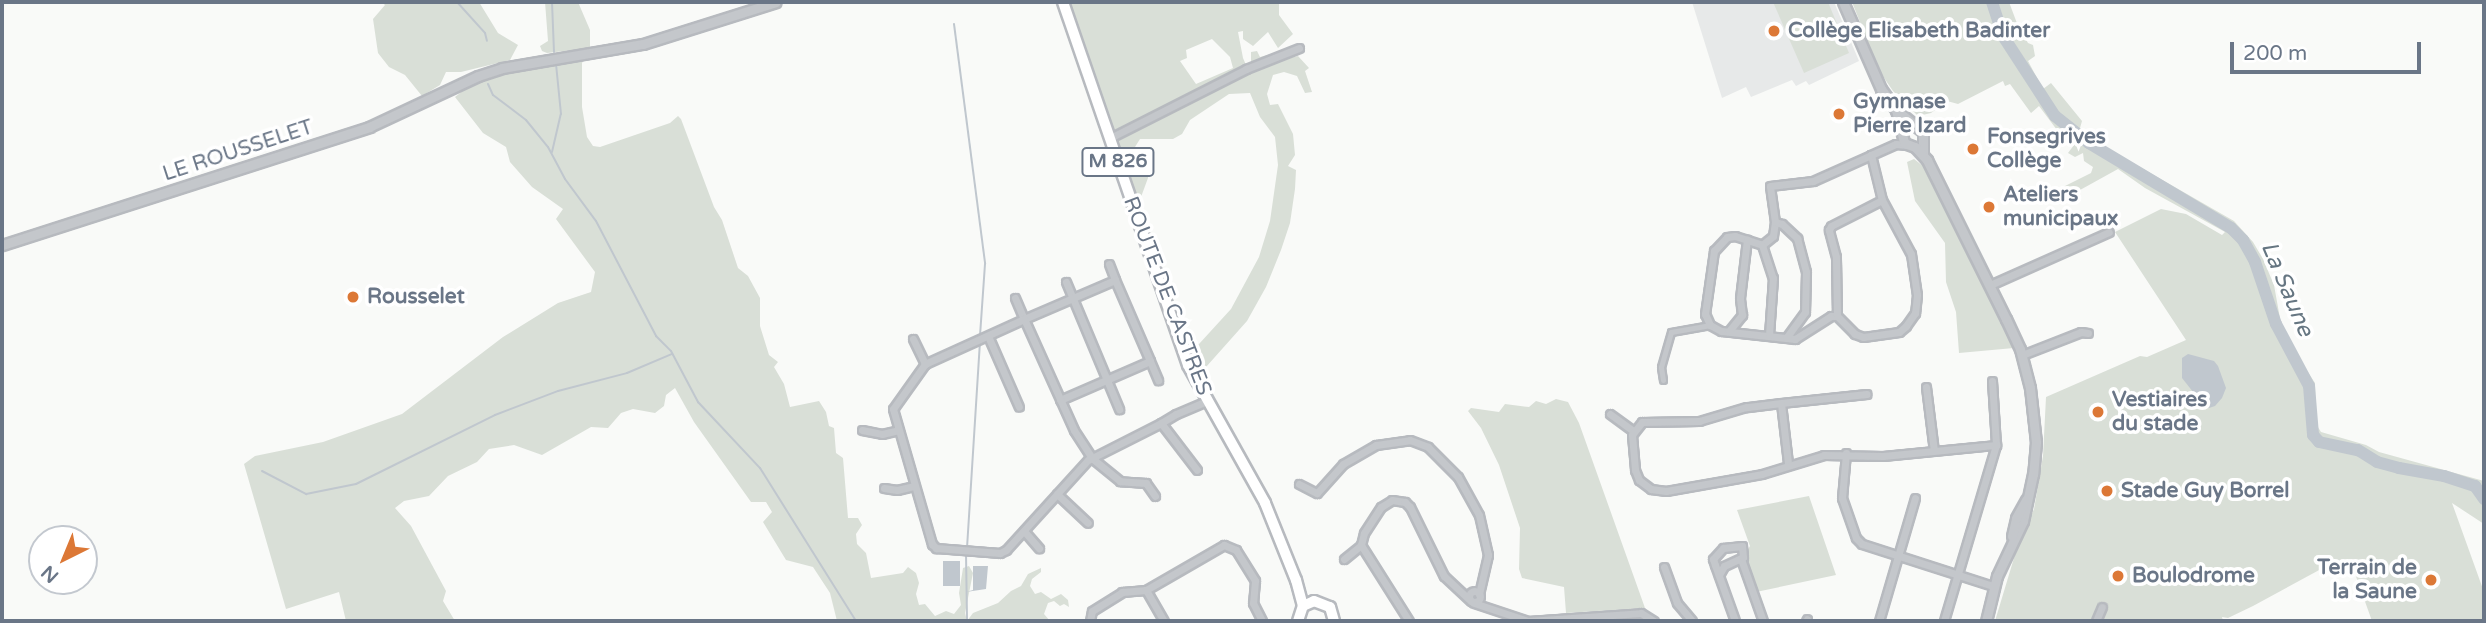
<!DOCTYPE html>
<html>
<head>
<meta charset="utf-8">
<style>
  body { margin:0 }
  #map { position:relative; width:2486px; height:623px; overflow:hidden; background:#f9faf8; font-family:"Varela Round",sans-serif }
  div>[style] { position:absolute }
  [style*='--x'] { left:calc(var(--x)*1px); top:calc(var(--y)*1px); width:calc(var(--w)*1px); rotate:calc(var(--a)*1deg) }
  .built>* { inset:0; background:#e7e9e9 }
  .green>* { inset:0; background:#d9dfd7 }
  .water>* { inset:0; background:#c0c7ce; transform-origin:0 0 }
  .stream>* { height:2px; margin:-1px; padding:0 1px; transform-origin:1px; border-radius:1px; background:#c0c7ce }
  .river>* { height:12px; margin:-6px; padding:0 6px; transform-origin:6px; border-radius:6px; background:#c0c7ce }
  .roads { filter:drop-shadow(2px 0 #b7babf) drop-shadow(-2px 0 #b7babf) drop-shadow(0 2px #b7babf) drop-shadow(0 -2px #b7babf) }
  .pedestrian>* { height:5px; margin:-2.5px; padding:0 2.5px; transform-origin:2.5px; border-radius:2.5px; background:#c4c7cb }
  .minor>* { height:7px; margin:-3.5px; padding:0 3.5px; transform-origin:3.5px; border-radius:3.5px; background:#c4c7cb }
  .minor>.ring { margin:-3.5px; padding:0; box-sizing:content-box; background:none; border:7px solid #c4c7cb; border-radius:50% }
  .tertiary>* { height:9px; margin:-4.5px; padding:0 4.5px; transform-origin:4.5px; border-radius:4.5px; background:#c4c7cb }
  .primary>* { height:10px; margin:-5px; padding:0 5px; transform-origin:5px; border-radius:5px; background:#fff }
  .dots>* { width:19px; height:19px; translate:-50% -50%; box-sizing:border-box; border:4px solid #fff; border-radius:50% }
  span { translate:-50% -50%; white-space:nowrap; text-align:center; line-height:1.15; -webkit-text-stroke:7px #fff; paint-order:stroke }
  .shield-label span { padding:2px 5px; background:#fff; border:2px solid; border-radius:5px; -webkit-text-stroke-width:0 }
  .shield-label { font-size:19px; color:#6a7687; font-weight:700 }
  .poi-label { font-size:21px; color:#6a7687; font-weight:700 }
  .left { translate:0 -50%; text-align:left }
  .right { translate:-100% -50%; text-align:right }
  .street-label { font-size:21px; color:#6a7687 }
  .water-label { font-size:23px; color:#667682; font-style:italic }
  .frame { position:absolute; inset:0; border:4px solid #6a7687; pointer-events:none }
  .north { position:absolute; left:28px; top:525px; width:70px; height:70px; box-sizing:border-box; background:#fff; border:2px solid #c3c8cf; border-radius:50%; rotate:223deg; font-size:19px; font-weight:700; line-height:28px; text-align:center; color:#6a7687 }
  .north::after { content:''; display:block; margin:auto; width:24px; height:32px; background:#dc7836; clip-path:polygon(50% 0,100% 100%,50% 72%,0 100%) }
  .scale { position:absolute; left:2230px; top:42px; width:191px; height:32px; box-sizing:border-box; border:4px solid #6a7687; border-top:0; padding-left:9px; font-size:21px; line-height:24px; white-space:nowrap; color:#6a7687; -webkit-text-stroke:5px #fff; paint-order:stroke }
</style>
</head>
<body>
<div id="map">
  <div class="built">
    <div style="clip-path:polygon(1692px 2px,1834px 2px,1859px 61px,1809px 85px,1806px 81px,1796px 86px,1792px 80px,1751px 97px,1746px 87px,1722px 98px)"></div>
  </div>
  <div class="green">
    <div style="clip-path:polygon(382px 2px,479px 2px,498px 33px,518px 45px,510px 60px,461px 72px,446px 72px,440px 85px,422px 96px,405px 75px,389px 67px,378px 53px,373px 19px,385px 5px)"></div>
    <div style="clip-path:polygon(545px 2px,578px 2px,590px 30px,590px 48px,547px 53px,542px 51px,540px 46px,548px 41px)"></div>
    <div style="clip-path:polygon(evenodd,1063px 2px,1279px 2px,1279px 15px,1293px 34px,1278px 48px,1268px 32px,1253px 46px,1243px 39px,1243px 31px,1238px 32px,1243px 58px,1246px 65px,1251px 62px,1251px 52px,1257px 51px,1260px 57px,1282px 51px,1285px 59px,1298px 56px,1309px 68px,1305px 71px,1312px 92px,1305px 93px,1297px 76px,1284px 72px,1273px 75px,1267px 94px,1270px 105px,1278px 104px,1293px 134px,1295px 155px,1288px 166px,1296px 170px,1295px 189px,1290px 223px,1281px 250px,1266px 287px,1247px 321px,1198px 376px,1189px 342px,1199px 344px,1231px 309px,1259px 257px,1270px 221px,1278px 165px,1275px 137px,1260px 117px,1250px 93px,1229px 94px,1190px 120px,1182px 134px,1173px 139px,1140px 139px,1135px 147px,1142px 168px,1148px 170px,1148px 178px,1141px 197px,1136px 201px,1112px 123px,1063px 2px,1212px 39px,1230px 57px,1233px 68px,1196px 84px,1180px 61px,1187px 58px,1186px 50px,1212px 39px)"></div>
    <div style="clip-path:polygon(1773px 2px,1828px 2px,1849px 53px,1804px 73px)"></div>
    <div style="clip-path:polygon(1852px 2px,2009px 2px,2018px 26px,2028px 43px,2033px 45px,2035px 56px,2028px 61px,2043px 89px,2051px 83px,2082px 121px,2080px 128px,2091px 139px,2234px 221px,2253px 242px,2263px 259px,2274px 285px,2281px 324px,2290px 345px,2315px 383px,2316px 424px,2321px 432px,2366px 445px,2379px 452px,2484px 481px,2484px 524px,2452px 503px,2484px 592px,2484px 621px,2372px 621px,2354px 571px,2334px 562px,2253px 606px,2228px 618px,2222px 617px,2223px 621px,1995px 621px,2017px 548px,2034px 509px,2043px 456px,2046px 397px,2140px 356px,2147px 357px,2186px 340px,2115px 232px,2161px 209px,2186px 214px,2222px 235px,2225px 232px,2145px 188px,2118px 169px,2071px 195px,2061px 188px,2091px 173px,2093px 167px,2084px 161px,2083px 153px,2075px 157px,2068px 153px,2074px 145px,2060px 134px,2039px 106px,2031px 113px,2010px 84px,2005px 86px,2003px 81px,1958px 104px,1947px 101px,1931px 113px,1918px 116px,1893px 91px,1880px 72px)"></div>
    <div style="clip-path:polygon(584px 59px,582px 63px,582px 107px,587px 137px,593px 146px,600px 147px,670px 123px,678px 116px,681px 119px,714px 207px,722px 220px,738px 268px,748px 276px,760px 298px,760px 326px,769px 355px,778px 362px,774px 367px,784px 384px,790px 407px,819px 401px,826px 412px,829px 426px,834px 428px,836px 453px,843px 458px,848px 518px,858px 518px,862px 525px,856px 534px,857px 544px,866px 553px,871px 578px,903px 573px,908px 567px,916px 573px,919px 583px,916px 594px,919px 605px,925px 604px,935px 616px,946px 611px,954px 614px,961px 605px,959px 593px,963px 568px,969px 566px,973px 573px,965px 613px,967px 621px,837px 621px,830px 593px,813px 567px,786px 560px,763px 522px,772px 512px,766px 502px,751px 502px,694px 422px,675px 388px,666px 395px,664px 406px,655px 413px,633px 409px,621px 413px,608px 428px,591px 427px,542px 455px,514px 445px,489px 449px,477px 462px,448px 476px,429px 496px,404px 501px,395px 508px,411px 526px,446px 591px,443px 601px,455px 621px,346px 621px,339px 592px,286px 609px,244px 464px,255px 456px,323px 442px,402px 414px,503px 337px,558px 303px,591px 292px,595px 272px,556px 219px,563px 209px,532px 187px,510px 162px,506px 147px,483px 133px,455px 97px,473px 83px,499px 75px,561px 61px)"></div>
    <div style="clip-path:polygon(1914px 159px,1923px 166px,2014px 348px,1959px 353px,1956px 312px,1946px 282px,1945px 243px,1915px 201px,1907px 162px)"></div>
    <div style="clip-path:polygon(1556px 399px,1568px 402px,1579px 423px,1645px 608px,1566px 613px,1564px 587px,1522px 578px,1519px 569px,1520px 528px,1499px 465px,1481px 428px,1468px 411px,1471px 408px,1499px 412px,1505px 404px,1529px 407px,1536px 401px,1546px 404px)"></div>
    <div style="clip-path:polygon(1809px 496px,1836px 575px,1756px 592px,1743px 558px,1750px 546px,1737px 510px)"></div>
    <div style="clip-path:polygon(1041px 568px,1041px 572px,1032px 579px,1030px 586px,1035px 594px,1041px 592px,1051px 599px,1061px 594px,1068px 600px,1069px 607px,1064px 604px,1060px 606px,1054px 601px,1048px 603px,1044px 614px,1050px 621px,967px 621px,973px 613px,998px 603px,1011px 591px,1021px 586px,1028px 574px)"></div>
  </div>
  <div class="water">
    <div style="clip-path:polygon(2188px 354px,2214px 361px,2218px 366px,2226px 388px,2222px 398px,2215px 406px,2209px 408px,2201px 402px,2182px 378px,2182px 358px)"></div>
    <div style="left:943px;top:561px;width:17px;height:25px"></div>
    <div style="clip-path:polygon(973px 566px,988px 566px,986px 589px,966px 592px,973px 590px)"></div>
  </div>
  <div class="stream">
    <div style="--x:68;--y:2;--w:1;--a:0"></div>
    <div style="--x:457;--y:2;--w:42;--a:47.9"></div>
    <div style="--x:485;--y:33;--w:8;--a:76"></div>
    <div style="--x:552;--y:2;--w:50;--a:87.7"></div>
    <div style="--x:954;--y:24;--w:242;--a:82.6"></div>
    <div style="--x:985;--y:264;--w:71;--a:94"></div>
    <div style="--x:488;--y:84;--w:12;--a:66"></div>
    <div style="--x:493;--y:95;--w:41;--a:37.1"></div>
    <div style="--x:526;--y:120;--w:35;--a:51"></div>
    <div style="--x:548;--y:147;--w:36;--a:62"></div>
    <div style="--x:565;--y:179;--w:52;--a:53.6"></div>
    <div style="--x:596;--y:221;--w:130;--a:62.4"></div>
    <div style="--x:656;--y:336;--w:21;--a:45"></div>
    <div style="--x:671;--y:351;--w:58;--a:62.1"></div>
    <div style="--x:698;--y:402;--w:91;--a:46.8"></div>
    <div style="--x:760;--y:468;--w:181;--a:57.9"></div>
    <div style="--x:552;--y:152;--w:39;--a:-77"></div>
    <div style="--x:561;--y:114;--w:50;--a:-95.7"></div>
    <div style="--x:262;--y:471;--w:50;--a:27.6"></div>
    <div style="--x:306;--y:494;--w:51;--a:-11.3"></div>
    <div style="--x:356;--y:484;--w:155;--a:-26.4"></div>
    <div style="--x:495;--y:415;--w:67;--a:-20.9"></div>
    <div style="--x:558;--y:391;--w:71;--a:-14.6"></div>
    <div style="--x:627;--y:373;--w:49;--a:-22.9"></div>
    <div style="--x:967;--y:548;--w:207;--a:-86.4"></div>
    <div style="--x:966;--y:554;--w:67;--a:89.1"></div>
  </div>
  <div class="river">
    <div style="--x:1992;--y:2;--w:36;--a:72"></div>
    <div style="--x:2003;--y:36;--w:95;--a:57"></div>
    <div style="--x:2055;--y:116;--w:43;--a:38.5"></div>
    <div style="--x:2089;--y:143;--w:165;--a:30.9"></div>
    <div style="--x:2231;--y:228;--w:17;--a:45"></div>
    <div style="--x:2243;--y:240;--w:25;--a:61"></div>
    <div style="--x:2255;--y:262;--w:65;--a:71.3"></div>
    <div style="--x:2276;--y:324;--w:70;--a:62"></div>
    <div style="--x:2309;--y:386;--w:49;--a:85.3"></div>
    <div style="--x:2313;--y:435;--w:9;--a:49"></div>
    <div style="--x:2319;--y:442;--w:40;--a:12"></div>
    <div style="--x:2358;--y:450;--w:22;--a:32"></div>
    <div style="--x:2377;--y:462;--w:23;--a:15"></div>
    <div style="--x:2399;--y:468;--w:46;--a:10.1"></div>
    <div style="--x:2444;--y:476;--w:33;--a:18"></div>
    <div style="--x:2475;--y:486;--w:16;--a:55"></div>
  </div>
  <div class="roads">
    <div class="pedestrian">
      <div style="--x:1663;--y:380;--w:13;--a:-99"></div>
      <div style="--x:1661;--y:367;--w:36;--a:-74"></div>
      <div style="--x:1671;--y:332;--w:40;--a:-10"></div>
    </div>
    <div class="minor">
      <div style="--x:1110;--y:138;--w:153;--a:-26.9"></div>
      <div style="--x:1246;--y:69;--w:57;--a:-21.6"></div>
      <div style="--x:1871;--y:155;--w:46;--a:76.3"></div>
      <div style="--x:1882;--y:200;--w:61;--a:61.8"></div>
      <div style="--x:1911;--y:254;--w:41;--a:81.7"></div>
      <div style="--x:1917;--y:295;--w:18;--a:96"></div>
      <div style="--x:1915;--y:313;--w:16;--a:125"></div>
      <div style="--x:1906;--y:326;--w:9;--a:139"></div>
      <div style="--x:1899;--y:332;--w:36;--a:172"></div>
      <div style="--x:1863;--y:337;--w:9;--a:-159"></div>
      <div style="--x:1855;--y:334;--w:25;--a:-135"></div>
      <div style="--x:1837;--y:316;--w:6;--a:180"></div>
      <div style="--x:1831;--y:316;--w:43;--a:147.4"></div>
      <div style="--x:1795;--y:339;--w:74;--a:-173.8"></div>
      <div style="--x:1721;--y:331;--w:13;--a:-151"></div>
      <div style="--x:1710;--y:325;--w:12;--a:-114"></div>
      <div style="--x:1705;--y:314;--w:64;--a:-81.9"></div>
      <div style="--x:1714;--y:251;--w:19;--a:-47"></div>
      <div style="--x:1727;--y:237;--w:8;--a:-7"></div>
      <div style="--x:1735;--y:236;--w:28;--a:18"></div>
      <div style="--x:1762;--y:245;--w:14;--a:-39"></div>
      <div style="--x:1773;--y:236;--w:14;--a:-82"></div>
      <div style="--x:1775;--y:222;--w:36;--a:-98"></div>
      <div style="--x:1770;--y:186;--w:43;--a:-6.6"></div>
      <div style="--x:1813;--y:181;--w:64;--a:-24.1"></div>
      <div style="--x:1871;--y:155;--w:27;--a:-24"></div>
      <div style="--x:1896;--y:144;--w:11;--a:5"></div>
      <div style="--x:1775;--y:222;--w:7;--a:16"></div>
      <div style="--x:1782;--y:224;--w:21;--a:43"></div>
      <div style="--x:1797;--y:238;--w:35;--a:75"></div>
      <div style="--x:1806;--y:272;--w:40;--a:91.4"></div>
      <div style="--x:1805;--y:312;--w:32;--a:126"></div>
      <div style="--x:1762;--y:245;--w:35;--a:72"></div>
      <div style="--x:1773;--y:278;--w:57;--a:94"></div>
      <div style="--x:1109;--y:264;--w:17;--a:69"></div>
      <div style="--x:1066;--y:282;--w:138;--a:67.3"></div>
      <div style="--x:1990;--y:285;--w:130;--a:-24"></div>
      <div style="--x:1015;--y:298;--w:23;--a:67"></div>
      <div style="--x:1024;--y:319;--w:99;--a:-23.2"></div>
      <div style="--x:1115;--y:280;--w:88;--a:66.6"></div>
      <div style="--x:1150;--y:361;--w:98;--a:156.6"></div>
      <div style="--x:1837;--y:316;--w:59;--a:-91"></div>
      <div style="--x:1836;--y:257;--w:28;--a:-105"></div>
      <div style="--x:1829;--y:230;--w:4;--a:-63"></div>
      <div style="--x:1831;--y:226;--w:57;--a:-27"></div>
      <div style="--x:1729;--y:331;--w:21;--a:-51"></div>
      <div style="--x:1742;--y:315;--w:17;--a:-97"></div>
      <div style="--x:1740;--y:298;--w:59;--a:-83.2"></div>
      <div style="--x:988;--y:336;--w:77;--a:66.4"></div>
      <div style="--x:913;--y:339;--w:28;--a:64"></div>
      <div style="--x:2022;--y:355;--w:63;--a:-21.3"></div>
      <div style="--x:2081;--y:332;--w:7;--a:8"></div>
      <div style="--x:1150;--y:361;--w:21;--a:67"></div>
      <div style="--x:1992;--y:381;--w:64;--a:86.4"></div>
      <div style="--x:1926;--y:387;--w:64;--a:82.9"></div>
      <div style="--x:1781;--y:403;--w:86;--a:-6"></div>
      <div style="--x:1610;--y:414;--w:29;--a:36"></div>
      <div style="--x:1161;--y:423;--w:59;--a:52.5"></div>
      <div style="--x:862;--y:430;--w:20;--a:11"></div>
      <div style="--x:882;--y:434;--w:17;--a:-13"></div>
      <div style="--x:1846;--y:453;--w:45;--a:95.1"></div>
      <div style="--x:1842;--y:498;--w:42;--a:70.7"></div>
      <div style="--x:1856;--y:538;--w:8;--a:45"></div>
      <div style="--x:1862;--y:544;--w:138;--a:17.8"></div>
      <div style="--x:1788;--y:463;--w:60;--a:-96.7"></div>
      <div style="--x:1781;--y:403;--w:35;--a:173"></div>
      <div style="--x:1746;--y:407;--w:49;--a:163.4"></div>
      <div style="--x:1699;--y:421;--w:57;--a:179"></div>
      <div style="--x:1642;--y:422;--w:16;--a:128"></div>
      <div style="--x:1632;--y:435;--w:35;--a:85"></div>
      <div style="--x:1635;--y:470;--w:11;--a:68"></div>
      <div style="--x:1639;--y:480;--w:15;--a:37"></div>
      <div style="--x:1651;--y:489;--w:15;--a:8"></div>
      <div style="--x:1666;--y:491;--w:97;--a:-10"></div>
      <div style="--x:1762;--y:474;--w:65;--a:-17"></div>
      <div style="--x:1824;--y:455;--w:59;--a:1"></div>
      <div style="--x:1883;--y:456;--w:114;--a:-5.6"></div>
      <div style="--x:1996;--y:445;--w:184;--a:106.5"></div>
      <div style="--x:1299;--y:484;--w:20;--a:27"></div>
      <div style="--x:1317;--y:493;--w:39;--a:-48"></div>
      <div style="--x:1343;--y:464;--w:38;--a:-30"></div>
      <div style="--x:1376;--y:445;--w:34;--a:-8"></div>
      <div style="--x:1410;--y:440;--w:19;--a:21"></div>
      <div style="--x:1428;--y:447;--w:42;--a:45"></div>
      <div style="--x:1458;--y:477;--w:43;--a:61.1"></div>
      <div style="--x:1479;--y:515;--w:41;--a:77.3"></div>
      <div style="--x:1488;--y:555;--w:40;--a:103"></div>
      <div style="--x:884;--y:488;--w:13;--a:9"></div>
      <div style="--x:897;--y:490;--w:18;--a:-13"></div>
      <div style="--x:1057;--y:494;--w:42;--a:43.1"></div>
      <div style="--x:1155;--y:496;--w:16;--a:-125"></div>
      <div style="--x:1146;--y:483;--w:26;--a:-176"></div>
      <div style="--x:1120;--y:481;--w:36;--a:-141"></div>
      <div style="--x:1092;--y:458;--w:33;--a:-123"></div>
      <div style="--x:1074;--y:430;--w:122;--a:-114.2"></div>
      <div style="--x:1024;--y:319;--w:109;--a:155.6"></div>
      <div style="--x:925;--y:364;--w:55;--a:125.4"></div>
      <div style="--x:893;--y:409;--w:141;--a:73.9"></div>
      <div style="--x:932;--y:544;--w:6;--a:45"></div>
      <div style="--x:936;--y:548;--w:64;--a:4.5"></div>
      <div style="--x:1000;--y:553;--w:7;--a:-27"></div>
      <div style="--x:1006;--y:550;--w:122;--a:-47.7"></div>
      <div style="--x:1088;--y:460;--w:7;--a:-27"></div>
      <div style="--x:1094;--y:457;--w:75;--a:-26.9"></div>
      <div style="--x:1161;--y:423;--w:17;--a:-31"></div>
      <div style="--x:1176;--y:414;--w:34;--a:-23"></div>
      <div style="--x:1024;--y:531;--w:23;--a:49"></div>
      <div style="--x:1344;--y:559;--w:22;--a:-39"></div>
      <div style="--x:1741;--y:559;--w:66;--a:70.5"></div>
      <div style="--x:1664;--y:567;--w:38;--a:70"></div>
      <div style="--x:1677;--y:603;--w:23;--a:50"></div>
      <div style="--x:1719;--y:575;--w:10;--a:-61"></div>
      <div style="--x:1724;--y:566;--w:21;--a:-25"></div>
      <div style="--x:1743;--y:557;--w:11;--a:-95"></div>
      <div style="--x:1742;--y:546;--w:19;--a:174"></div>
      <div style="--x:1723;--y:548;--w:15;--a:132"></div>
      <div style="--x:1713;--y:559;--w:6;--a:72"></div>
      <div style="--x:1715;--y:565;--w:59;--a:70.3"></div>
      <div style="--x:1146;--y:590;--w:36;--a:60"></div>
      <div class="ring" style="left:1469.5px;top:591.5px;width:4px;height:4px"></div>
      <div style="--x:1474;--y:603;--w:57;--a:18.4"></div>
      <div style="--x:1528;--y:621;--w:113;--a:-4"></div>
      <div style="--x:1641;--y:613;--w:15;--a:32"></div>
      <div style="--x:1090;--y:621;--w:10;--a:-79"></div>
      <div style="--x:1092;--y:611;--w:36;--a:-32"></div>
      <div style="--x:1122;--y:592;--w:24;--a:-5"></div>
      <div style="--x:1146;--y:590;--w:90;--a:-30"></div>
      <div style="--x:1224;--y:545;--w:13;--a:23"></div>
      <div style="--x:1236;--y:550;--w:36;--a:58"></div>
      <div style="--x:1255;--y:581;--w:22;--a:95"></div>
      <div style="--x:1253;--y:603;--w:20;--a:63"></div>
      <div style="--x:1409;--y:621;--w:90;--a:-122.3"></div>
      <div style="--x:1361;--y:545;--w:12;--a:-76"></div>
      <div style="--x:1364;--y:533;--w:31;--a:-57"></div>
      <div style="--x:1381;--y:507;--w:13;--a:-32"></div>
      <div style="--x:1392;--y:500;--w:13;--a:9"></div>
      <div style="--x:1405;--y:502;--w:7;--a:45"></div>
      <div style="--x:1410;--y:507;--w:77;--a:63.8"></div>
      <div style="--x:1444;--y:576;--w:37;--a:43"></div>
      <div style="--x:1806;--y:621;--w:2;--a:-63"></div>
      <div style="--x:1879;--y:621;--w:128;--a:-73.7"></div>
      <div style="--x:2096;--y:621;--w:15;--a:-67"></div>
    </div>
    <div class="tertiary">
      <div style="--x:1843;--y:2;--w:95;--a:66.4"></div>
      <div style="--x:1881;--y:89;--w:26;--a:54"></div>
      <div style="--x:1896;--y:110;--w:35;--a:39"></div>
      <div style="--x:1923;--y:132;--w:23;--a:90"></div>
      <div style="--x:1896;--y:110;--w:34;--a:76"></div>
      <div style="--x:1904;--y:143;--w:12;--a:20"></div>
      <div style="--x:1915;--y:147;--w:18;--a:47"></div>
      <div style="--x:1927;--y:160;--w:178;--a:63.6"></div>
      <div style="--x:2006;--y:319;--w:33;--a:65"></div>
      <div style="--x:2020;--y:349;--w:40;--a:75.6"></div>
      <div style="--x:2030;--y:388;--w:54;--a:83.7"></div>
      <div style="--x:2036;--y:442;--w:32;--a:95"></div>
      <div style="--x:2033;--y:474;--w:48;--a:102"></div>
      <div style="--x:2023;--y:521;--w:61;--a:115.3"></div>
      <div style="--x:1997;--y:576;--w:46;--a:103.7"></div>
      <div style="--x:2;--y:245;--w:386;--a:-17.8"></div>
      <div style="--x:369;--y:127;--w:120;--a:-25.1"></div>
      <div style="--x:478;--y:76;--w:25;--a:-18"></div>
      <div style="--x:502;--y:68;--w:143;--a:-9.7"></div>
      <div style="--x:643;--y:44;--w:139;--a:-17.5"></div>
      <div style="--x:2012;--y:536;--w:18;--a:-77"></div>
      <div style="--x:2016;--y:518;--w:21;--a:-61"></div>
    </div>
    <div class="primary">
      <div style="--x:1063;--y:2;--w:384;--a:71"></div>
      <div style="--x:1188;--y:365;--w:158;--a:60.8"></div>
      <div style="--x:1265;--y:503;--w:83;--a:68.1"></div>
      <div style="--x:1296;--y:580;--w:27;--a:75"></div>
      <div style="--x:1298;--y:621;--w:16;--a:-72"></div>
      <div style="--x:1303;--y:606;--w:12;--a:-24"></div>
      <div style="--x:1314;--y:601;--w:17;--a:21"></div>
      <div style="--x:1330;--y:607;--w:15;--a:74"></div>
    </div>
  </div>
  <div class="dots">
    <div style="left:1774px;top:31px;background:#dc7836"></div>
    <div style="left:1839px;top:114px;background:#dc7836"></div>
    <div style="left:1973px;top:149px;background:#dc7836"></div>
    <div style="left:1989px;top:207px;background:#dc7836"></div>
    <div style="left:353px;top:297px;background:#dc7836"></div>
    <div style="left:2098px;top:412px;background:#dc7836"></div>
    <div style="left:2107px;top:491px;background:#dc7836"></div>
    <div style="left:2118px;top:576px;background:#dc7836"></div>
    <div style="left:2431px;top:580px;background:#dc7836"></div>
  </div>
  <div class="shield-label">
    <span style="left:1118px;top:162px">M 826</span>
  </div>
  <div class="poi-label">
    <span class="left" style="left:1788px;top:31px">Collège Elisabeth Badinter</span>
    <span class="left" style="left:1853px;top:114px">Gymnase<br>Pierre Izard</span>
    <span class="left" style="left:1987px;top:149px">Fonsegrives<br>Collège</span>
    <span class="left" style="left:2003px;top:207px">Ateliers<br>municipaux</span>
    <span class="left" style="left:367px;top:297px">Rousselet</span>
    <span class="left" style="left:2112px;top:412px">Vestiaires<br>du stade</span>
    <span class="left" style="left:2121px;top:491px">Stade Guy Borrel</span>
    <span class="right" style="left:2417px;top:580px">Terrain de<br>la Saune</span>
    <span class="left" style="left:2132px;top:576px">Boulodrome</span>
  </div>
  <div class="street-label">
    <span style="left:238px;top:151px;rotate:-18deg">LE ROUSSELET</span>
    <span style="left:1167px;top:296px;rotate:69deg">ROUTE DE CASTRES</span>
  </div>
  <div class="water-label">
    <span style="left:2287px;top:289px;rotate:67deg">La Saune</span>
  </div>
  <div class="frame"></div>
  <div class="north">N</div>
  <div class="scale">200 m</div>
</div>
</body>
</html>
